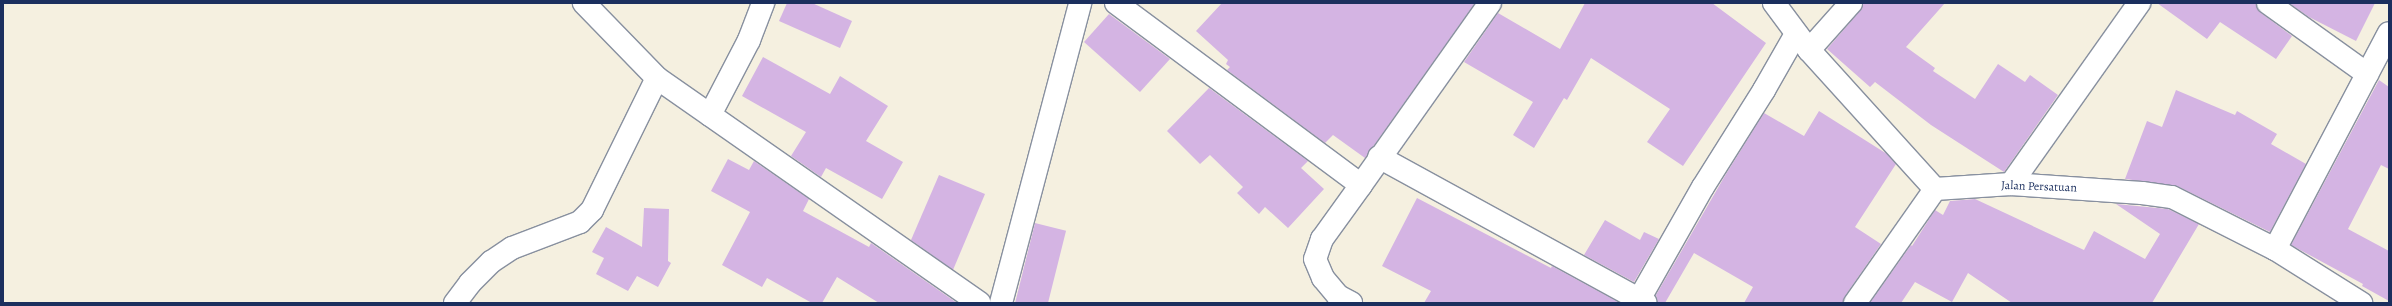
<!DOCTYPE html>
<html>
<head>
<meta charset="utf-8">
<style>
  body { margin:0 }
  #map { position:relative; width:2392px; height:306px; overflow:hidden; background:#f5f0e0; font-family:Alegreya,serif }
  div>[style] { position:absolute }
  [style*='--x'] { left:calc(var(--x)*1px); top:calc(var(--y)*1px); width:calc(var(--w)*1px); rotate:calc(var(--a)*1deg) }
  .building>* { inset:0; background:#d4b4e3; transform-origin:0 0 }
  .roads { filter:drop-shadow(1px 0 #88909f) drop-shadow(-1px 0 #88909f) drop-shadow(0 1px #88909f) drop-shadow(0 -1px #88909f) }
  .minor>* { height:22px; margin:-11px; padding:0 11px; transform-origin:11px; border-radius:11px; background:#fff }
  span { translate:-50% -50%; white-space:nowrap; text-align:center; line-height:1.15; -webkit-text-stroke:3px #fff; paint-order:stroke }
  .street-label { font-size:12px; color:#1b2f5e }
  .frame { position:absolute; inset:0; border:4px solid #1b2f5e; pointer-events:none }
</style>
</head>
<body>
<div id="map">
  <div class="building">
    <div style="clip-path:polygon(787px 3px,812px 3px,852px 21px,840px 48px,779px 21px)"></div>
    <div style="clip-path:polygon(1222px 3px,1475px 3px,1365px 158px,1333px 135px,1325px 143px,1227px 70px,1230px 67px,1226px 64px,1228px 60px,1196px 31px)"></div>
    <div style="clip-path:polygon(1585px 3px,1712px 3px,1766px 43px,1683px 166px,1647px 142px,1670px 109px,1591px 58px,1567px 100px,1564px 98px,1534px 148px,1513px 135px,1533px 102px,1464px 62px,1498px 13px,1560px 49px)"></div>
    <div style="clip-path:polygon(1863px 3px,1945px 3px,1906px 47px,1935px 68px,1933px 71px,1975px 99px,1998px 64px,2025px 82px,2030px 75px,2058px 95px,2004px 172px,1931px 125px,1875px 82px,1870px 87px,1827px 49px,1860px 11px)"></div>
    <div style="clip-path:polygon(2157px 3px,2255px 3px,2261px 13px,2292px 36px,2276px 59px,2220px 22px,2207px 39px)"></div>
    <div style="clip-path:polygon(2289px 3px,2375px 3px,2356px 41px,2309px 17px)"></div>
    <div style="clip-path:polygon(1109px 14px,1170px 59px,1140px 92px,1084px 42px)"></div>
    <div style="clip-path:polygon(763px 57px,830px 94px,840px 76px,888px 106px,866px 141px,903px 162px,882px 199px,826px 168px,821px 177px,791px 156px,806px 132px,742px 96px)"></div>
    <div style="clip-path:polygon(2379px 80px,2389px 87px,2389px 169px,2381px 165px,2348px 229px,2389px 251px,2389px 301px,2362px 286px,2363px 284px,2291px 245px)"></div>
    <div style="clip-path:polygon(1209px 88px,1308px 161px,1301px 168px,1324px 189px,1288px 228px,1265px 207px,1259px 214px,1237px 193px,1243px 187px,1210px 155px,1200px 164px,1167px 131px)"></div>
    <div style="clip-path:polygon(2176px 90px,2235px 115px,2237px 111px,2277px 134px,2271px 144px,2306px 164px,2270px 232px,2177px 186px,2125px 179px,2147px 121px,2162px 127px)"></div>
    <div style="clip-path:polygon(1819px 111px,1887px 154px,1896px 164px,1855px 227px,1881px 244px,1845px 296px,1843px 303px,1744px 303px,1753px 287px,1694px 253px,1665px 303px,1658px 303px,1656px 295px,1726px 174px,1764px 113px,1804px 136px)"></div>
    <div style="clip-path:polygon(728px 159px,749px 170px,754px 161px,809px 199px,803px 211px,869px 247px,871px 243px,957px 303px,879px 303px,837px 277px,822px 303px,812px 303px,767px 278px,762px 287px,722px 265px,750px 212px,711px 191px)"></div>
    <div style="clip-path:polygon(939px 175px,985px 194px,953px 270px,911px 240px)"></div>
    <div style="clip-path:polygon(1417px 198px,1551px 268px,1552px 266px,1620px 303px,1424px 303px,1431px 291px,1382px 266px)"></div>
    <div style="clip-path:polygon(1975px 199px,2084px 250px,2094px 231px,2145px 259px,2160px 234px,2116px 204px,2168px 209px,2199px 224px,2152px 303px,2012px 303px,1968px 273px,1952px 302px,1915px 282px,1901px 303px,1870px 303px,1911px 245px,1912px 246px,1935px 210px,1943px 215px,1950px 201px)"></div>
    <div style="clip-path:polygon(644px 208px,669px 209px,668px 261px,671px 263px,658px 287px,637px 276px,628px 291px,596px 274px,604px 258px,592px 252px,606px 227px,642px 247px)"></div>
    <div style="clip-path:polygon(1605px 220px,1640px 240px,1644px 232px,1659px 239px,1634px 282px,1584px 255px)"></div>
    <div style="left:1035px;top:223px;width:32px;height:83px;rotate:14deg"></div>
  </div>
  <div class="roads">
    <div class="minor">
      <div style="--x:1116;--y:3;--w:305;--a:36.6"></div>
      <div style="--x:1361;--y:185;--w:67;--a:125.8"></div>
      <div style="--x:1322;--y:239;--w:21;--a:109"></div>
      <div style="--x:1315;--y:259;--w:21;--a:67"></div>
      <div style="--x:1323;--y:278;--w:23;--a:50"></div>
      <div style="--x:1338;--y:296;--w:15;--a:28"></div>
      <div style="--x:1774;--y:3;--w:59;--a:53.3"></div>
      <div style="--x:1809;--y:50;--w:188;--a:47.8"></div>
      <div style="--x:2268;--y:3;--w:122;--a:35.6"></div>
      <div style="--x:1809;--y:50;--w:63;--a:-48.2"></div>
      <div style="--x:657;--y:78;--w:393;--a:34.9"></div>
      <div style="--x:710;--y:115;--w:85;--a:-62.5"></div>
      <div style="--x:749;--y:40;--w:40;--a:-69"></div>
      <div style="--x:1379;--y:157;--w:304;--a:28.7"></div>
      <div style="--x:2011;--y:184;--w:222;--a:-54.7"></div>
      <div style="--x:1361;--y:185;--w:223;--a:-54.7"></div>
      <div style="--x:1935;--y:189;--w:76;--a:-3.8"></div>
      <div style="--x:2011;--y:184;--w:131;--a:3.9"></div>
      <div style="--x:2142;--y:193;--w:30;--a:8"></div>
      <div style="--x:2172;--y:197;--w:115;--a:26.8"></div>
      <div style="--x:2275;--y:249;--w:102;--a:32.1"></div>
      <div style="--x:2275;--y:249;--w:244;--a:-62.2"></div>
      <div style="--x:455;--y:303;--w:25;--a:-53"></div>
      <div style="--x:470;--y:283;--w:30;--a:-45"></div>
      <div style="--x:491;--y:262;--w:25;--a:-34"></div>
      <div style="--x:512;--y:248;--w:73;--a:-20.9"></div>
      <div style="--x:580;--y:222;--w:17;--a:-45"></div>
      <div style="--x:592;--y:210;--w:147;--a:-63.8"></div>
      <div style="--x:657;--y:78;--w:105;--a:-134.2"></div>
      <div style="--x:1001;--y:303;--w:310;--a:-75.2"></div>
      <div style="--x:1637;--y:303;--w:133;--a:-60.4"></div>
      <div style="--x:1703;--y:187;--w:115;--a:-57.8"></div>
      <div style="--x:1764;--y:90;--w:64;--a:-60.3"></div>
      <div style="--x:1855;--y:303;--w:139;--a:-54.9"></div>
    </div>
  </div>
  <div class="street-label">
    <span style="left:2039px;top:187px;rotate:2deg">Jalan Persatuan</span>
  </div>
  <div class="frame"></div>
</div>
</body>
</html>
